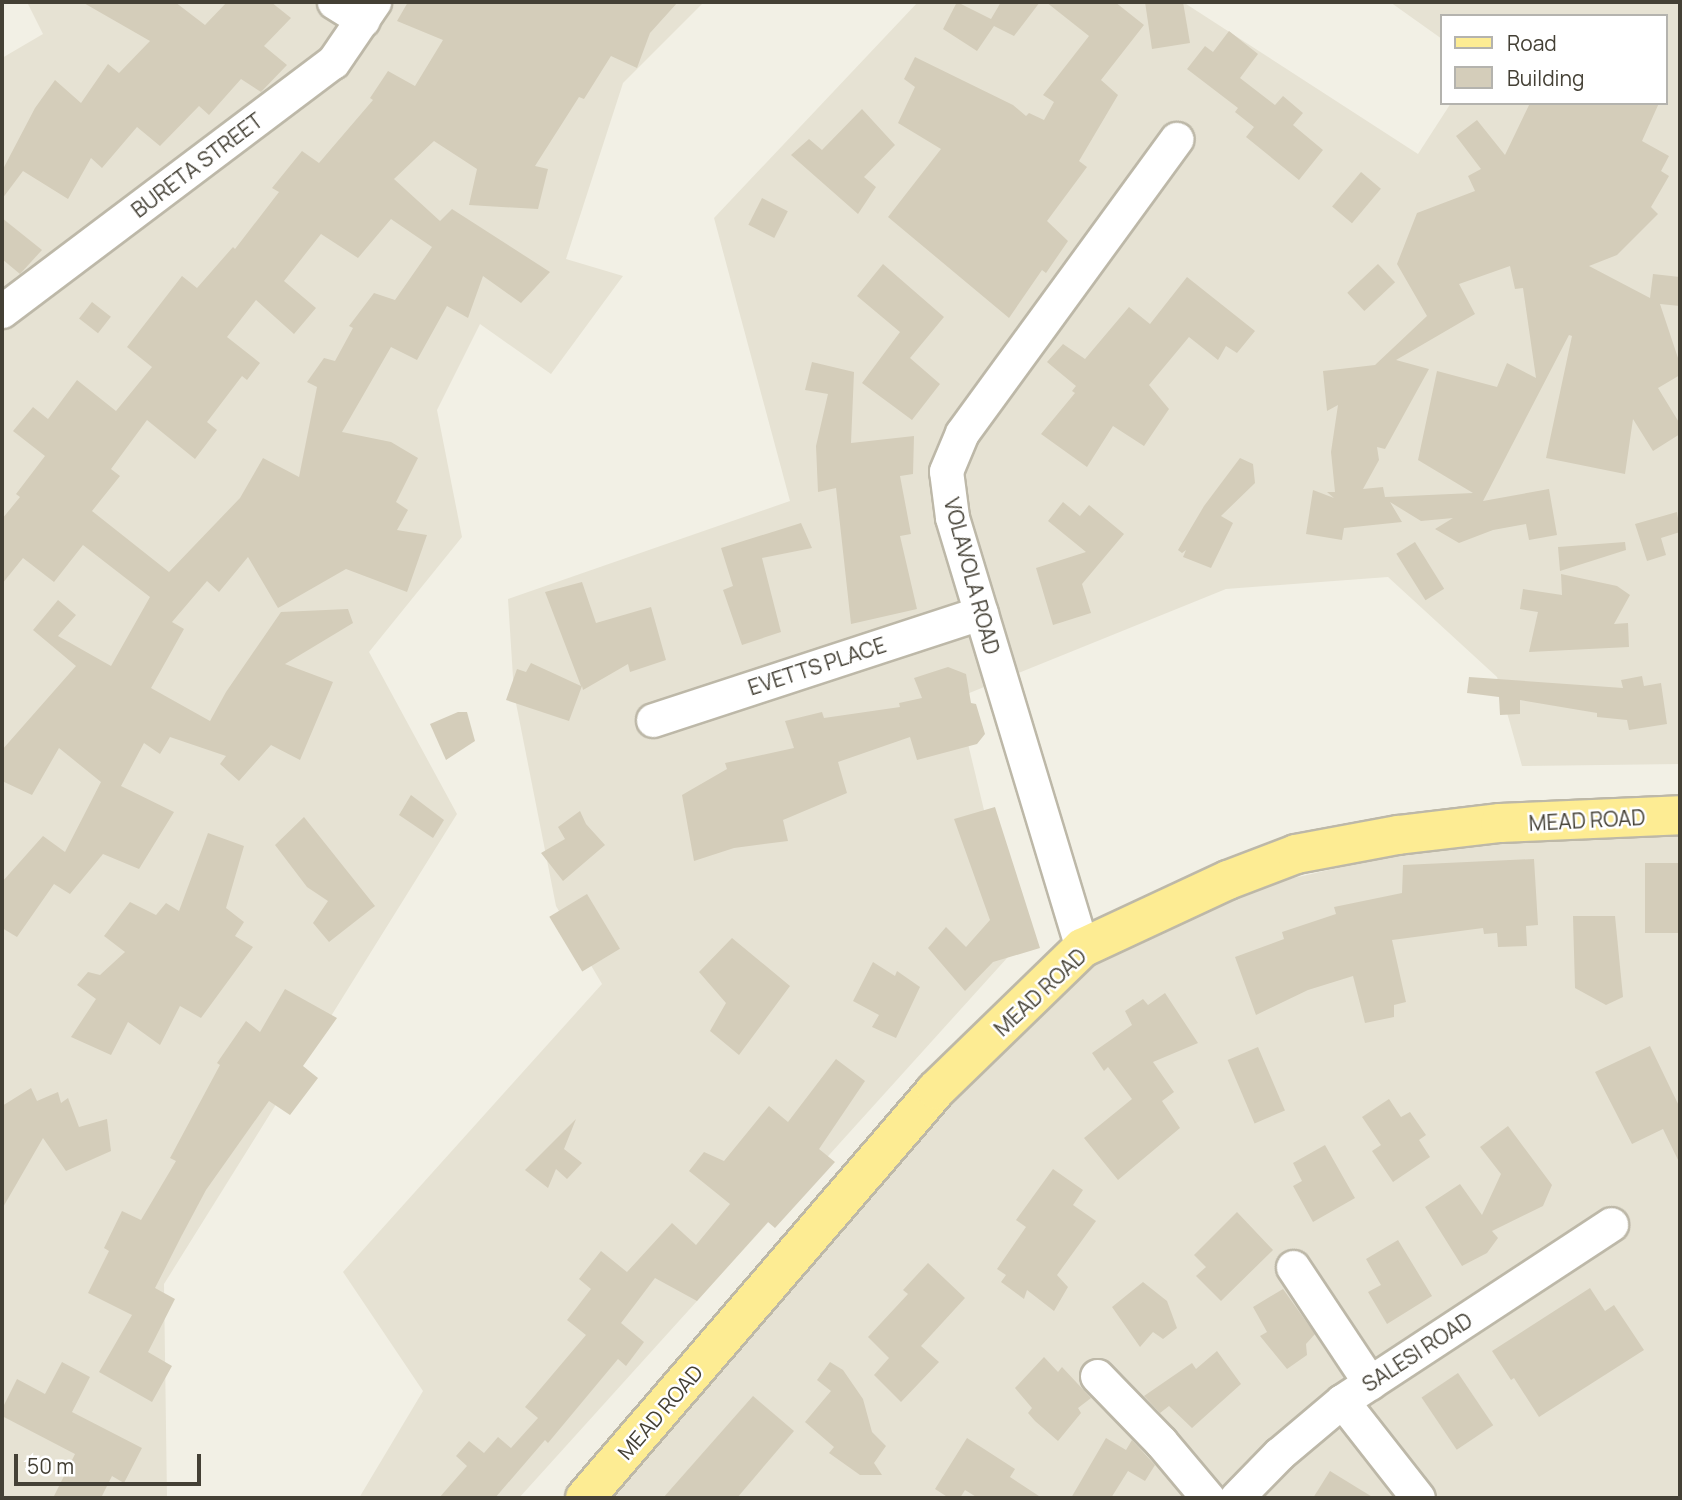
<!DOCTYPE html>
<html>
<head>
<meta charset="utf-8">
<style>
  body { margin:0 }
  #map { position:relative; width:1682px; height:1500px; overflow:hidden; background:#f2f0e5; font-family:Manrope,sans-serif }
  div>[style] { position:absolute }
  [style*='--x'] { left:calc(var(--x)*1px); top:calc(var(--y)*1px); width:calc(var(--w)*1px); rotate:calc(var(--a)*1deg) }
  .residential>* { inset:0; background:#e6e2d3 }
  .building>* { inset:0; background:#d4cdba; transform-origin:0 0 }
  .roads { filter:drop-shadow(2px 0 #bdb8a8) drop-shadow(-2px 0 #bdb8a8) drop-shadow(0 2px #bdb8a8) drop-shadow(0 -2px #bdb8a8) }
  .minor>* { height:33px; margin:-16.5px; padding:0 16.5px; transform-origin:16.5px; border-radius:16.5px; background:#fff }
  .major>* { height:38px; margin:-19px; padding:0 19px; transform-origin:19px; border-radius:19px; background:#fdec93 }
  span { translate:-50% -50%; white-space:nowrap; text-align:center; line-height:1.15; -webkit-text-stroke:5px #fff; paint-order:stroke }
  .street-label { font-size:21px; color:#444035 }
  .frame { position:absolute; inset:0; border:4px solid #444035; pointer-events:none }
  .legend { position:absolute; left:1440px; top:14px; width:228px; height:91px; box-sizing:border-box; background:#fff; border:2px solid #b4b3ae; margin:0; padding:9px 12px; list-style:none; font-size:21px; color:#444035 }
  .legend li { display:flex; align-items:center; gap:14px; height:35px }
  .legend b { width:35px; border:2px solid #b4b3ae }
  .scale { position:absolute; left:14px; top:1454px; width:187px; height:32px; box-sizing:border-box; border:4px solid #444035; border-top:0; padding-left:9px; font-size:21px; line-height:24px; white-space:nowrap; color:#444035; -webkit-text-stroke:5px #fff; paint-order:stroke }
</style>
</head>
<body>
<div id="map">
  <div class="residential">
    <div style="clip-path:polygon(27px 2px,704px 2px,623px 83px,566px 259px,623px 276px,551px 374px,480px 324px,437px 410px,462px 537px,369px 652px,457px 814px,164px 1284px,167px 1498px,2px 1498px,2px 58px,43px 34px)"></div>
    <div style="clip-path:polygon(918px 2px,1183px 2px,1418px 154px,1451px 103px,1666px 103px,1666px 16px,1442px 16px,1442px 39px,1390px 2px,1680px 2px,1680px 764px,1522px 766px,1497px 677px,1388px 577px,1226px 589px,957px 698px,1017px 947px,519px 1498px,359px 1498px,423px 1391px,343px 1272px,602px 984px,556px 906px,514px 693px,508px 599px,790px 501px,714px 218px)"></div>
    <div style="clip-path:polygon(1680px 820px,1680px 1498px,602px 1498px,961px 1082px,1126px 938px,1285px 880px,1447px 843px)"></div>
  </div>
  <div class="building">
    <div style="clip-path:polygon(82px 2px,175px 2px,205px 25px,227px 2px,271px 2px,291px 18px,264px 46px,287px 65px,261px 92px,241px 79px,209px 115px,199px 106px,160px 146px,137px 127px,102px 168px,91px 158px,68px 199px,23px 171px,2px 199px,2px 171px,35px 108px,55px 80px,81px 103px,108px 64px,119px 73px,150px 41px)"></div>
    <div style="clip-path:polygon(evenodd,408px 2px,678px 2px,650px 33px,637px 68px,611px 56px,584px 99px,579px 97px,535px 166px,548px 169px,538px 209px,469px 205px,477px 169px,434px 141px,394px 179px,440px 221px,452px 209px,550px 272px,521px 303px,483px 276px,468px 318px,447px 306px,417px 360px,391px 347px,342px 432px,391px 442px,418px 458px,396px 502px,408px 510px,397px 530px,427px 535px,407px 592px,346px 569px,278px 608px,248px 557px,219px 592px,207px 581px,172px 622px,184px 629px,151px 688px,210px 721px,226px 692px,281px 612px,348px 609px,353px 623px,285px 664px,333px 682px,300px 760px,271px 745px,239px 781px,220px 764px,226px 756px,170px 737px,160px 754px,144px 743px,121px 786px,174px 812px,139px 869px,103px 854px,70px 894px,54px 884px,17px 937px,2px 928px,2px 882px,43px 836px,65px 852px,101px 782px,59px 748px,32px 795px,2px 781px,2px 750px,76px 666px,33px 630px,58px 600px,76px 615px,58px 636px,111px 666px,150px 597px,83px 545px,54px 582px,23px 558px,2px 584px,2px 519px,20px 497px,16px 494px,45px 456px,13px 431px,33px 407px,48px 419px,77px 380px,116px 411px,152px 367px,127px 347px,182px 276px,197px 288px,233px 247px,235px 249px,279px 192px,272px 188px,302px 151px,319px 163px,373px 100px,370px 98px,388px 71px,415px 86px,443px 40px,397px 21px,408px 2px,391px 219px,432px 247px,395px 300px,374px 293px,349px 326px,353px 328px,335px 361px,324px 358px,307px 382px,317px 387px,299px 477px,263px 458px,240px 498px,169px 572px,92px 511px,120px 476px,111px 469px,147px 420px,195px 459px,217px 430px,207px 422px,242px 376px,247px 380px,260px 363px,227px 337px,256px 300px,294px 334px,316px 308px,284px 281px,321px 234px,358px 258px,391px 219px)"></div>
    <div style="clip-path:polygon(957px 2px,991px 19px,1001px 2px,1040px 2px,1014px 36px,994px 26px,977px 51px,943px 29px)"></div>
    <div style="clip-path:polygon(1046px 2px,1115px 2px,1144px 25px,1101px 80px,1118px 95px,1079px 161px,1087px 167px,1047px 221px,1068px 241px,1046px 273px,1042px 270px,1009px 318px,888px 217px,941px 149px,898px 123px,915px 87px,904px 79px,915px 57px,1013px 105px,1026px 116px,1029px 113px,1044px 120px,1054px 102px,1043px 95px,1089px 36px)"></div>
    <div style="clip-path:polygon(1145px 2px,1183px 2px,1190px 43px,1152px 49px)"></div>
    <div style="clip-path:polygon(1229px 31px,1258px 54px,1240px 78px,1275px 105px,1283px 96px,1303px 113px,1293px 125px,1323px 150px,1299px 180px,1246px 137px,1254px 127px,1235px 112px,1238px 108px,1187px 69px,1205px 46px,1213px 52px)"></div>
    <div style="clip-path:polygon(evenodd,1530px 103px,1659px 103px,1642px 141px,1669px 156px,1661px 171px,1669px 176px,1651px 207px,1658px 214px,1617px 255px,1589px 266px,1650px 298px,1653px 274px,1680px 277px,1680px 306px,1660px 304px,1680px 364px,1680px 375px,1658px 388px,1680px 424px,1680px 434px,1653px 451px,1633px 419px,1625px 474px,1546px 458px,1572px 336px,1569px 335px,1483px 501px,1549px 489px,1557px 535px,1529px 540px,1526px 524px,1493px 530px,1459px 543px,1435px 529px,1453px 518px,1421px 521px,1390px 502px,1402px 522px,1344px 528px,1342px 540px,1306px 534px,1313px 490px,1334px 498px,1327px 492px,1335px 492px,1331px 452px,1338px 405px,1327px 411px,1323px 371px,1375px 365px,1427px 316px,1397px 264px,1417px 213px,1475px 191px,1468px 176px,1481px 169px,1456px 136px,1477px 120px,1505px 155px,1530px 103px,1510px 266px,1515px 289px,1523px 288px,1536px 378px,1507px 363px,1497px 387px,1437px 371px,1418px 460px,1473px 493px,1385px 497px,1383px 487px,1363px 489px,1379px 460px,1377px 447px,1385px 449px,1429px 369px,1396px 360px,1475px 314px,1459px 284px,1510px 266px)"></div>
    <div style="clip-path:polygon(862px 109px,895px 145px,864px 177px,876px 187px,858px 214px,791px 155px,809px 139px,822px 150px)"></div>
    <div style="left:1361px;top:172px;width:26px;height:45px;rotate:40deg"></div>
    <div style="left:762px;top:198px;width:29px;height:30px;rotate:27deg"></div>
    <div style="clip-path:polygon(2px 218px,42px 250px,20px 274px,2px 259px)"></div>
    <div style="clip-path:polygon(883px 264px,944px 317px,910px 358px,940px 384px,912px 420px,862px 383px,900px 332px,857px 296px)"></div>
    <div style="left:1378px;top:264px;width:25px;height:42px;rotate:47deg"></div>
    <div style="clip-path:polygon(1187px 277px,1255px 331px,1237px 353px,1226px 346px,1218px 360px,1189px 337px,1149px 385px,1169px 409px,1144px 446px,1113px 426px,1087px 467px,1041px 434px,1075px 393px,1072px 391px,1076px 386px,1047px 362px,1063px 344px,1085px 359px,1129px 307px,1150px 324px)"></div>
    <div style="left:92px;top:302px;width:24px;height:21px;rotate:38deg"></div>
    <div style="clip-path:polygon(812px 362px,854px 372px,851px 443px,914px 436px,913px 474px,900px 476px,911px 534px,900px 536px,917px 609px,851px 624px,836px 488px,818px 492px,816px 446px,828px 394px,805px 390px)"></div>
    <div style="clip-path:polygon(1240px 458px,1253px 464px,1255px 483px,1221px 516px,1233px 523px,1211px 568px,1183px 557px,1186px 550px,1182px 553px,1178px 550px,1204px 506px)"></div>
    <div style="clip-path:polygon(1063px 502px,1080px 516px,1089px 505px,1124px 534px,1082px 584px,1091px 613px,1053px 625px,1036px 568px,1086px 552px,1048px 521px)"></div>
    <div style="clip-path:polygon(1677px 512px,1680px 532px,1661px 538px,1666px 555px,1647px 561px,1635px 524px)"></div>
    <div style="clip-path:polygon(801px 523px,812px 548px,762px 558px,781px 632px,742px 645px,723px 590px,733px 586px,721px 548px)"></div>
    <div style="left:1415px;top:542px;width:55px;height:22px;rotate:58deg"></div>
    <div style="clip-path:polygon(1625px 542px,1626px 550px,1560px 571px,1558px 547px)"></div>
    <div style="clip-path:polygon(1561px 574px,1617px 586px,1630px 595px,1614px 624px,1628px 623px,1629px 647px,1529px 652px,1538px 612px,1520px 609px,1523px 589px,1562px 595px)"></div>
    <div style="clip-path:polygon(582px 582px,596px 623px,651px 607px,666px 660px,630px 672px,628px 664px,583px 690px,582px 686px,569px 721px,506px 700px,517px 669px,526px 672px,531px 663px,581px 686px,545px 592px)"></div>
    <div style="clip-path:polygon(948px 667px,966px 674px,971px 703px,976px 704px,985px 734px,977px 744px,917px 760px,910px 737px,838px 762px,847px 793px,783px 820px,788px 841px,734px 848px,694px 861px,682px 795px,727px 769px,725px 763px,794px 748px,785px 721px,822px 712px,824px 718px,900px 707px,899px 703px,922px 698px,914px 678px)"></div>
    <div style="clip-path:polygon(1642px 676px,1644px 686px,1661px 683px,1667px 724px,1629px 730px,1627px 720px,1597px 717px,1597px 713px,1520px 700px,1520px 714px,1500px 715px,1499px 697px,1467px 693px,1469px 677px,1623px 688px,1621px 680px)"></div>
    <div style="clip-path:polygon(458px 712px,467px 712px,475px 741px,446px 760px,430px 724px)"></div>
    <div style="clip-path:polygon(411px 795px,444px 820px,433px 838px,399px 815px)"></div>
    <div style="clip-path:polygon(995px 807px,1040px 948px,993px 962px,965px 991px,928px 948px,946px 927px,966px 947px,990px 920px,954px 819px)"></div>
    <div style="clip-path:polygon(580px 811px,586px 824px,605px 845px,563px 881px,541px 853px,565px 839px,558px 827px)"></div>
    <div style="clip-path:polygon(304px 817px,375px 906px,329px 942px,313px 923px,328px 901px,307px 887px,275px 845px)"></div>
    <div style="clip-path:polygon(208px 833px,244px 846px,226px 908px,244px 922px,235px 936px,253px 947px,201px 1018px,180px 1006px,160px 1045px,128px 1022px,111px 1055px,71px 1037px,96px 999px,77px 985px,88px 972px,100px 975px,125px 952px,104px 936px,130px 902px,156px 915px,166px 903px,179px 911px)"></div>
    <div style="clip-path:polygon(1534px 859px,1538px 925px,1526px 926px,1527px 946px,1498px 947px,1497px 933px,1484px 934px,1483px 928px,1392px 940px,1406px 1002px,1394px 1005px,1394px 1017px,1365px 1023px,1353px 976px,1308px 990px,1256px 1015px,1235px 957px,1284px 939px,1282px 932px,1336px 914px,1334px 907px,1402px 893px,1403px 865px)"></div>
    <div style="left:1680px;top:863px;width:70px;height:35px;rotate:90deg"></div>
    <div style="left:587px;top:894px;width:64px;height:44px;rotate:59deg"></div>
    <div style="clip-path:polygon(1573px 916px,1615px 916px,1623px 997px,1606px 1005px,1575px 988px)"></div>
    <div style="clip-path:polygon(732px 938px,790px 986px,739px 1055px,710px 1031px,726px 1003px,699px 972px)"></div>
    <div style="clip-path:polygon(873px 962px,895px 976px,897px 971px,920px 987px,896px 1038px,872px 1027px,879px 1015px,853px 1001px)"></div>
    <div style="clip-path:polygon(285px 989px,337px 1018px,303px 1066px,318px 1078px,290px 1115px,269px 1101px,206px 1190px,182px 1235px,155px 1288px,175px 1299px,148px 1352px,172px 1366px,152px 1402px,99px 1372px,132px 1315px,88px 1293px,109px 1251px,104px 1248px,122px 1211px,141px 1220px,176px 1161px,170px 1158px,220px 1065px,217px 1063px,246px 1021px,260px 1032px)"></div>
    <div style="clip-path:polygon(1165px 993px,1198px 1043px,1153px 1062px,1174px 1092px,1162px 1101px,1180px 1128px,1118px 1180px,1084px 1138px,1132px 1099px,1108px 1067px,1104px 1071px,1092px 1053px,1132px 1025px,1125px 1011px,1143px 999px,1148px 1005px)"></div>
    <div style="clip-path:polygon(1650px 1046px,1680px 1108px,1680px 1164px,1663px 1129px,1632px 1144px,1595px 1072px)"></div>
    <div style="left:1258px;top:1047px;width:69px;height:33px;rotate:67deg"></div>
    <div style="clip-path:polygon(836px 1059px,865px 1081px,819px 1149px,835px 1162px,775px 1228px,768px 1222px,697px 1301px,655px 1278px,621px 1323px,644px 1342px,626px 1366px,618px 1359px,548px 1443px,545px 1440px,495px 1498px,439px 1498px,467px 1466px,456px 1456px,469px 1441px,484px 1453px,498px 1437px,511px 1448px,538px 1418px,525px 1407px,586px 1335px,567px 1320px,591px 1289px,579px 1279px,601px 1251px,627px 1272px,672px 1223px,696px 1245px,730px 1204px,689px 1171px,704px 1152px,724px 1161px,769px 1106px,788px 1122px)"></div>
    <div style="clip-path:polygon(31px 1088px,37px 1101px,58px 1092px,61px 1103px,68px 1098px,79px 1127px,107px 1119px,111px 1151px,66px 1171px,43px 1138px,2px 1209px,2px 1106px)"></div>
    <div style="clip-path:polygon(1389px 1099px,1401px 1117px,1410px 1112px,1426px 1135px,1419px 1140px,1430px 1157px,1393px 1182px,1372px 1151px,1381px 1145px,1362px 1117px)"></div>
    <div style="clip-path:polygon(576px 1119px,564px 1149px,582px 1163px,567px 1179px,556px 1169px,548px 1188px,525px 1170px)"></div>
    <div style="clip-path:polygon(1508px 1126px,1552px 1185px,1543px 1206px,1492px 1231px,1498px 1238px,1487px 1253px,1462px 1266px,1425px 1207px,1460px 1184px,1482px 1215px,1501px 1174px,1480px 1147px)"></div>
    <div style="clip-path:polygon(1325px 1145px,1355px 1198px,1313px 1222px,1293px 1186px,1302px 1181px,1293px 1163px)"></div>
    <div style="clip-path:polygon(1053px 1169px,1083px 1190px,1073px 1205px,1096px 1221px,1057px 1275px,1068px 1287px,1054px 1311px,1027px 1290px,1024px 1299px,1001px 1282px,1006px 1275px,997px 1269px,1026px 1227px,1016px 1220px)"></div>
    <div style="clip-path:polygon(1237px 1212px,1273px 1250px,1221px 1301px,1196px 1276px,1206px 1267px,1194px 1255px)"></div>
    <div style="clip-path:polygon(1398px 1240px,1432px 1296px,1387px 1324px,1368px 1292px,1381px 1285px,1366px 1259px)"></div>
    <div style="clip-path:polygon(928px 1263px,965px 1298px,921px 1346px,939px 1362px,901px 1402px,874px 1375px,889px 1358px,868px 1337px,908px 1294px,903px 1290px)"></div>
    <div style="clip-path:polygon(1143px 1282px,1167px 1301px,1177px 1328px,1163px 1339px,1153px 1332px,1140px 1347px,1112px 1307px)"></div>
    <div style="clip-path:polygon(1590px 1288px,1605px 1311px,1614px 1305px,1644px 1350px,1539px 1417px,1514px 1378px,1511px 1380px,1492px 1351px)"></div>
    <div style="clip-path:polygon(1283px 1289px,1315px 1334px,1306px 1344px,1307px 1355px,1287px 1369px,1260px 1336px,1267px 1332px,1253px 1307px)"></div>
    <div style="clip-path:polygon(1217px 1351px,1241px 1384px,1192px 1428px,1169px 1406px,1160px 1413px,1144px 1396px,1192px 1363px,1196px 1369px)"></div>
    <div style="clip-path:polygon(1044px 1357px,1058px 1372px,1062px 1367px,1091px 1398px,1078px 1408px,1081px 1413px,1058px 1441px,1035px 1421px,1028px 1413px,1032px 1408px,1015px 1388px)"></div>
    <div style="clip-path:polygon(62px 1362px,90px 1377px,72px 1412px,142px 1448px,124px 1483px,112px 1476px,101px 1498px,53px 1498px,75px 1454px,2px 1416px,2px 1409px,17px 1379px,45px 1394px)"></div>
    <div style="clip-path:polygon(830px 1362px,843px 1370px,863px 1399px,872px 1432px,886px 1446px,874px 1463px,882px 1475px,860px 1475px,829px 1453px,834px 1447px,805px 1422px,831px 1391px,817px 1380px)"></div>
    <div style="left:1458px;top:1373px;width:63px;height:44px;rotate:56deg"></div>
    <div style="clip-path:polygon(753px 1396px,794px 1431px,737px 1498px,663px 1498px)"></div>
    <div style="clip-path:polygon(967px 1438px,1015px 1469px,1010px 1477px,1042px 1498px,978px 1498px,965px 1490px,960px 1498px,949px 1498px,935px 1489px)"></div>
    <div style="clip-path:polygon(1106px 1438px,1126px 1450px,1132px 1440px,1155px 1465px,1145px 1481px,1128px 1471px,1111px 1498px,1071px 1498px)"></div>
    <div style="clip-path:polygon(1330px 1471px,1374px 1498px,1313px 1498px)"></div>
  </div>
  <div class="roads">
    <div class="minor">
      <div style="--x:334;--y:2;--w:34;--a:32"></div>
      <div style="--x:2;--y:311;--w:414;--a:-37"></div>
      <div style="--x:333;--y:62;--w:73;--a:-55.7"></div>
      <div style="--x:653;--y:720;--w:345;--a:-18.1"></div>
      <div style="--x:1082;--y:948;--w:450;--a:-106.8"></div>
      <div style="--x:952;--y:517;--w:46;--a:-97.4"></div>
      <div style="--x:946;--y:471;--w:41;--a:-67.2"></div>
      <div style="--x:962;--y:433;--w:364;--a:-53.9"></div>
      <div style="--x:1293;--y:1267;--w:139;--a:56.4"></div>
      <div style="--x:1097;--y:1376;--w:92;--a:45.9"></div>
      <div style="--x:1161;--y:1442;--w:73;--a:50"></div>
      <div style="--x:1342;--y:1401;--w:123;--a:51.9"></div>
      <div style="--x:1236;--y:1498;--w:62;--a:-45.7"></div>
      <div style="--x:1279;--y:1454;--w:82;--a:-40.1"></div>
      <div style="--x:1342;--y:1401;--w:322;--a:-33.3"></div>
    </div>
    <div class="major">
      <div style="--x:585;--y:1498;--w:538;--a:-49.29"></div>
      <div style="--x:936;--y:1090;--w:204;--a:-44.2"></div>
      <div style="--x:1082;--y:948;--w:161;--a:-25"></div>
      <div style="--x:1228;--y:880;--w:73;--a:-20.9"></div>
      <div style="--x:1296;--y:854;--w:104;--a:-10.6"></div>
      <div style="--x:1398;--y:835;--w:103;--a:-6.7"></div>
      <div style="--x:1500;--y:823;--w:180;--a:-2.5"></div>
    </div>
  </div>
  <div class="street-label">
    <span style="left:197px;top:165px;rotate:-37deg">BURETA STREET</span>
    <span style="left:972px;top:576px;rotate:75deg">VOLAVOLA ROAD</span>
    <span style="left:817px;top:666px;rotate:-18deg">EVETTS PLACE</span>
    <span style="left:1587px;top:820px;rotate:-3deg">MEAD ROAD</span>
    <span style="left:1040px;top:992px;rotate:-43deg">MEAD ROAD</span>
    <span style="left:1417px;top:1352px;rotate:-33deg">SALESI ROAD</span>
    <span style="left:660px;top:1412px;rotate:-49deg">MEAD ROAD</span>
  </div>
  <div class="frame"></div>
  <ul class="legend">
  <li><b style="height:9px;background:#fdec93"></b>Road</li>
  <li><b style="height:19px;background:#d4cdba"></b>Building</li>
  </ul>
  <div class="scale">50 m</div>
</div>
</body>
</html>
